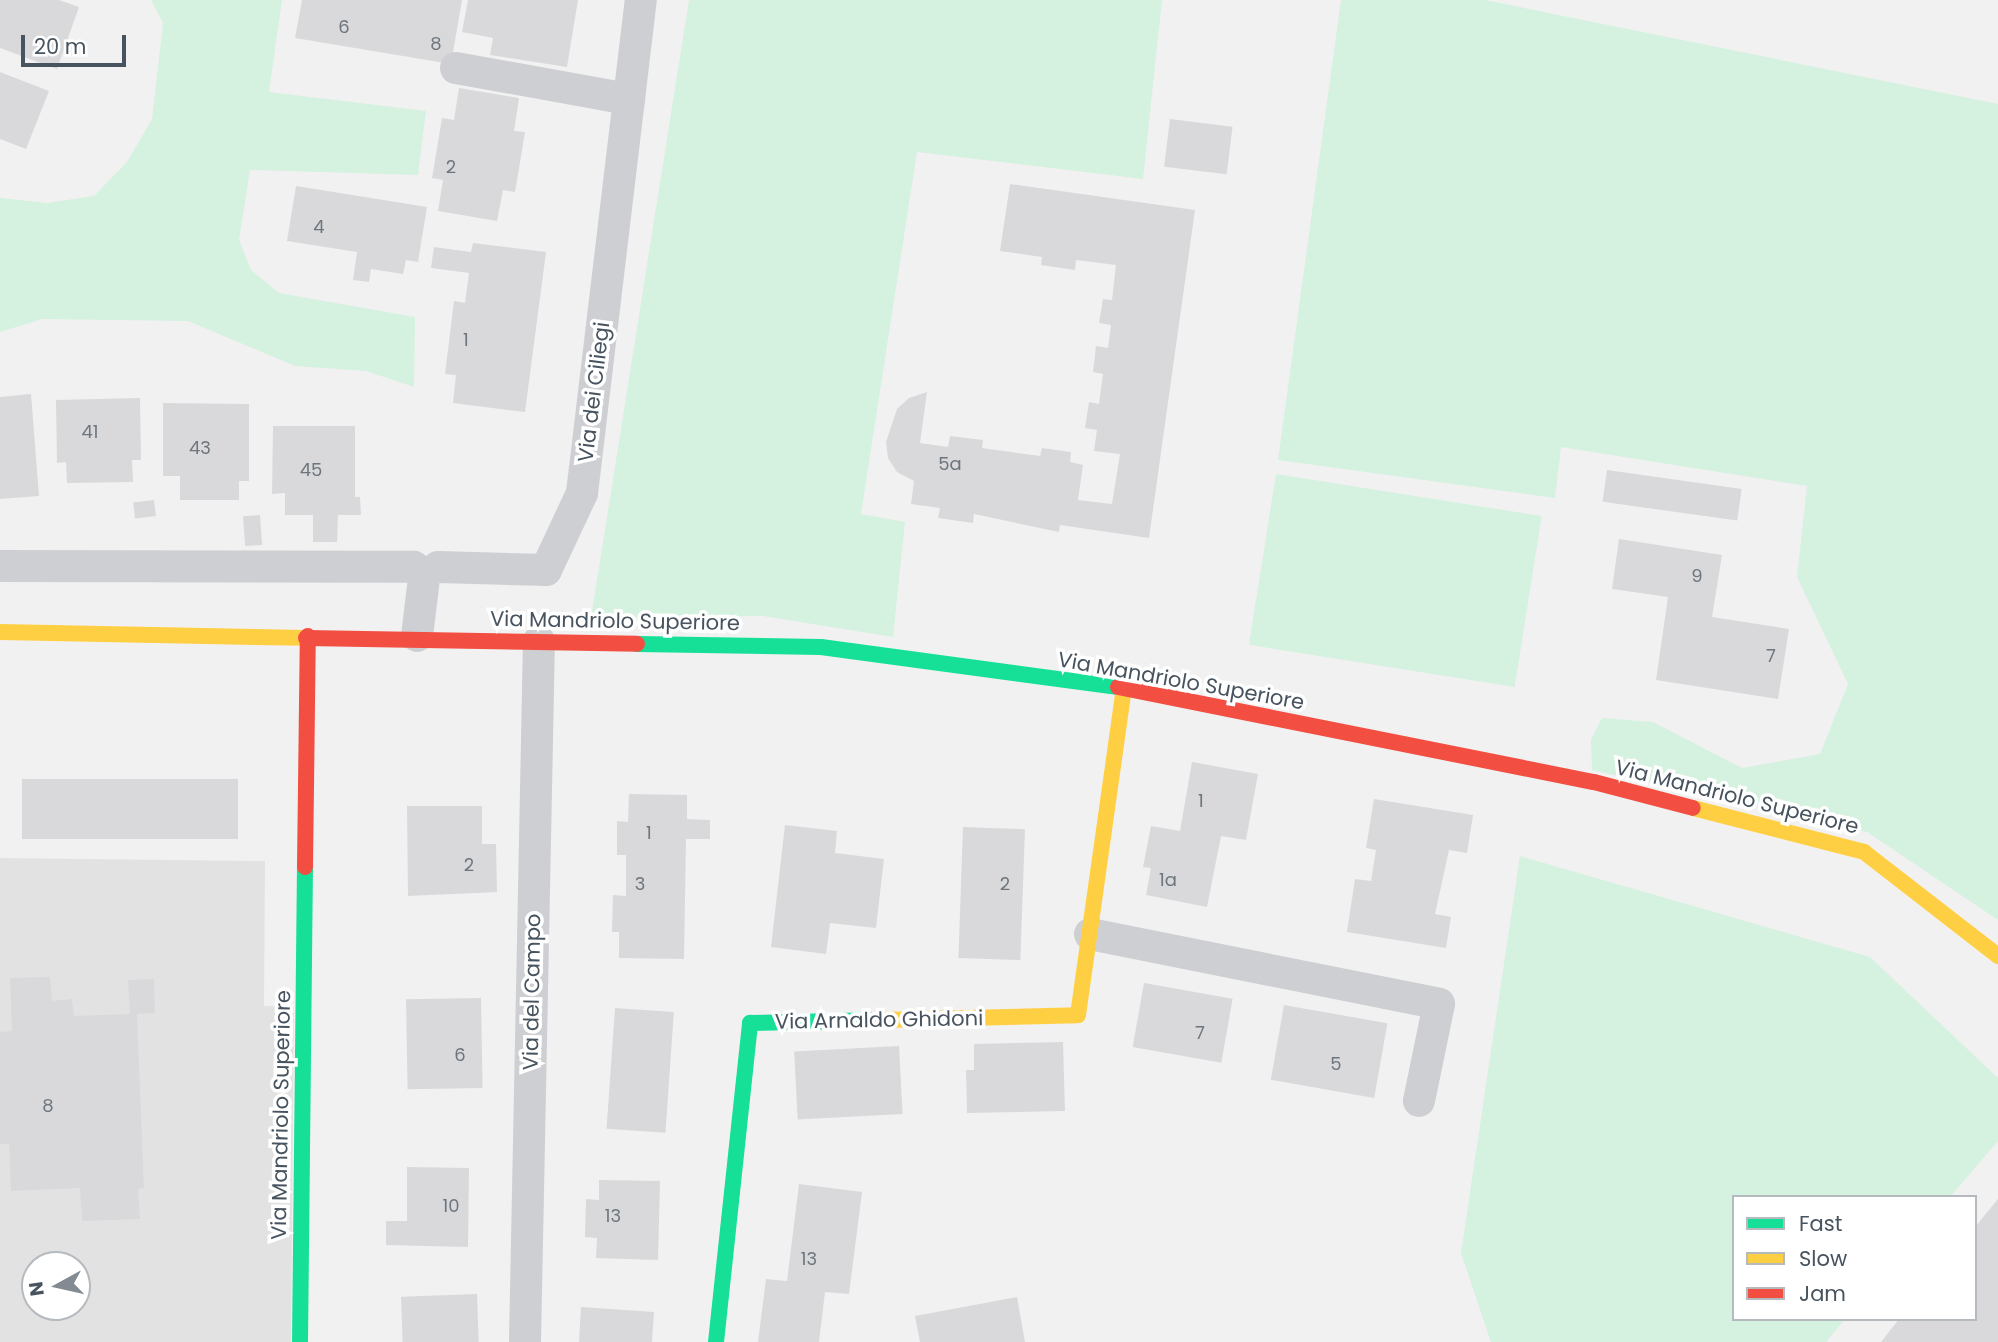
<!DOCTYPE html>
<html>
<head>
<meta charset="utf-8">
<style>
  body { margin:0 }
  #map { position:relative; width:1998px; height:1342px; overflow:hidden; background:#f2f1f1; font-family:Poppins,sans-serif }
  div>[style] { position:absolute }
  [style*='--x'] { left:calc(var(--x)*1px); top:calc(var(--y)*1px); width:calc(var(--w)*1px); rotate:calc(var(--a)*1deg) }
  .education>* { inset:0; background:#e3e2e3 }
  .green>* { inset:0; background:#d5f1e0; transform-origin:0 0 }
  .building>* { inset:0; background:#d9d9db; transform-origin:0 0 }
  .street>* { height:32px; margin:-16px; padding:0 16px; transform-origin:16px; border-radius:16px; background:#cdcfd2 }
  .fast>* { height:16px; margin:-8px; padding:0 8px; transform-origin:8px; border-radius:8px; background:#16e098 }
  .slow>* { height:16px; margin:-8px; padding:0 8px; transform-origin:8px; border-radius:8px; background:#ffcf43 }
  .jam>* { height:16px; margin:-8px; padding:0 8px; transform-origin:8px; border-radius:8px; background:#f24e42 }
  span { translate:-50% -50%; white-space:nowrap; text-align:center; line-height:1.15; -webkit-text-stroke:7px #fff; paint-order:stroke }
  .number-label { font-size:18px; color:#6d767e }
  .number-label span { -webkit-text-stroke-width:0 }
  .street-label { font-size:21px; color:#47535e }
  .legend { position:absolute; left:1732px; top:1195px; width:245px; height:126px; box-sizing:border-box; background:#fff; border:2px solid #b5babf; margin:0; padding:9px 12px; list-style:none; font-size:21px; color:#47535e }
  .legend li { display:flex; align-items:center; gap:14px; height:35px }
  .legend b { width:35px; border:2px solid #b5babf }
  .north { position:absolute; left:21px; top:1251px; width:70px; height:70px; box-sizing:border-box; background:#fff; border:2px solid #b5babf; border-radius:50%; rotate:262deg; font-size:19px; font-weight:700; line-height:28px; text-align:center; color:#47535e }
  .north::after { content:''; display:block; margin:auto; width:24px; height:32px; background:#838a91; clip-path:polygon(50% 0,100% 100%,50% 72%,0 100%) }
  .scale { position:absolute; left:21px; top:35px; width:105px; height:32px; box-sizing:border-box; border:4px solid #47535e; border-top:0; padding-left:9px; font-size:21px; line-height:24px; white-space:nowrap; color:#47535e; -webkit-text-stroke:5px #fff; paint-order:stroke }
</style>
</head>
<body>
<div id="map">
  <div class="education">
    <div style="clip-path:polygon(evenodd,0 858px,265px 861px,264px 1006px,294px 1007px,291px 1342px,0 1342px,0 858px,35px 1265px,77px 1265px,77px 1307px,35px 1307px,35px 1265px)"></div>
  </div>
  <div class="green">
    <div style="clip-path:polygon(151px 0,282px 0,269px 92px,426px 111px,418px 175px,250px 170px,239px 240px,251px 270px,279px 293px,415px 317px,414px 387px,366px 371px,295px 366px,188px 321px,42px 319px,0 332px,0 198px,47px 203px,94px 196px,127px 162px,152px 119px,163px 23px)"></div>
    <div style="clip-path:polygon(689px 0,1162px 0,1143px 179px,917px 152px,861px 514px,905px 522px,893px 637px,763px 616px,591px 618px)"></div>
    <div style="clip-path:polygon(1341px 0,1485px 0,1998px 104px,1998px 920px,1867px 832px,1592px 770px,1591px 740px,1602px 718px,1653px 722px,1742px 768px,1820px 754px,1848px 684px,1797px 577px,1807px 486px,1561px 447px,1555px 498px,1278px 460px)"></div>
    <div style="left:1276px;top:474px;width:269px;height:173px;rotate:9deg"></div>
    <div style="clip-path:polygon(1520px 856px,1870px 957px,1998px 1078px,1998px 1141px,1950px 1197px,1734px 1197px,1734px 1319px,1845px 1319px,1826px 1342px,1491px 1342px,1461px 1253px)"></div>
  </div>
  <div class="building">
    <div style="clip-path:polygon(0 0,59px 0,79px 7px,57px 69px,0 48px)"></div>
    <div style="clip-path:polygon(302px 0,462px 0,451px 64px,295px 38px)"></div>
    <div style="clip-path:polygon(468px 0,578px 0,567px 67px,490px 55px,493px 38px,462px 32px)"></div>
    <div style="clip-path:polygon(0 72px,49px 91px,26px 149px,0 139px)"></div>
    <div style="clip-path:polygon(459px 88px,519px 98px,514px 131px,525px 132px,515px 192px,503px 190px,497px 221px,438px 211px,443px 180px,432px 178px,442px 118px,454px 120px)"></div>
    <div style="left:1170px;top:119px;width:63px;height:48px;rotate:7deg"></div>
    <div style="clip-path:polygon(1010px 184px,1195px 210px,1149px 538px,1060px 525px,1059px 532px,974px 514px,973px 523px,938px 518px,940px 508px,911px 504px,914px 481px,897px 472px,888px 458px,886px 442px,897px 409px,909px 398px,927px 392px,920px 443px,948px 447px,950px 436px,983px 440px,982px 448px,1040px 456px,1042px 448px,1071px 452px,1070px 462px,1083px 465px,1078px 500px,1112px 504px,1120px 454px,1094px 451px,1097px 430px,1085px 428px,1089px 402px,1099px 404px,1103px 374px,1093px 372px,1096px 346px,1108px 348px,1111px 325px,1099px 323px,1103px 299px,1112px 300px,1116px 265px,1076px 260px,1075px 270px,1041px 265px,1042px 257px,1000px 251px)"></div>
    <div style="clip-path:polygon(296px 186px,427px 207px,418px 262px,406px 260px,403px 274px,371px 269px,369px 282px,353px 280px,357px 252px,287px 241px)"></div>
    <div style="clip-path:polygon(473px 243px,546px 252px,525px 412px,453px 403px,456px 375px,445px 374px,454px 301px,465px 303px,469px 273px,431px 268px,434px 247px,471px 252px)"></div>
    <div style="clip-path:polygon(31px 394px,39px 496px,0 499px,0 397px)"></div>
    <div style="clip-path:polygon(140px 398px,141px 460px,132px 460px,133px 482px,67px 483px,66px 462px,57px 463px,56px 400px)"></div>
    <div style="clip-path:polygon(163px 403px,249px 404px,249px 481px,239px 481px,239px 500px,180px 500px,180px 476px,163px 476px)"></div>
    <div style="clip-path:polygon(273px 426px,355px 426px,355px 497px,360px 497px,361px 515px,338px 515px,337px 542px,313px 542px,313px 515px,285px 515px,285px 493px,272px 494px)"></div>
    <div style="left:1607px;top:470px;width:136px;height:32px;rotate:8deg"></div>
    <div style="left:154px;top:500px;width:16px;height:21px;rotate:83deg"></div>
    <div style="left:260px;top:515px;width:30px;height:17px;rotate:86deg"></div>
    <div style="clip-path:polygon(1619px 539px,1722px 555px,1712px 617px,1789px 629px,1778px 699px,1656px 680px,1668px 597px,1612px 589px)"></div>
    <div style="clip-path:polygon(1192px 762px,1258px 774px,1246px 840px,1221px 836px,1207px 907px,1146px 895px,1151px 868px,1143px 867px,1151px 826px,1180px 831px)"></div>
    <div style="left:22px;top:779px;width:216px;height:60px"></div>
    <div style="clip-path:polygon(629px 794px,687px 795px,687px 819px,710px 820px,710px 839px,686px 839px,684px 959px,619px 958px,619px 932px,612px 932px,613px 895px,626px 896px,626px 855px,617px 855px,617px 821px,628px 822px)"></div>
    <div style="clip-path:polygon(1374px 799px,1473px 815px,1467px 853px,1449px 850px,1435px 914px,1451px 917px,1446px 948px,1347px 932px,1355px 879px,1371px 881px,1376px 850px,1366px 848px)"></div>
    <div style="clip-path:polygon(407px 806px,482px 806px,482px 844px,496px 844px,497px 892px,408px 896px)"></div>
    <div style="clip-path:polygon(785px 825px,837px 831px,835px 853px,884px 859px,876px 928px,830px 923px,826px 954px,771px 947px)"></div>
    <div style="left:963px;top:827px;width:62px;height:131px;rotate:2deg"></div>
    <div style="clip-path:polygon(50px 977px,52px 1001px,72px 999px,74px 1016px,130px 1014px,128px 980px,154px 979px,155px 1013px,137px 1014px,144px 1188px,138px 1189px,140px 1219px,82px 1221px,80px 1188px,11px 1191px,9px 1144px,0 1144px,0 1032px,12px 1031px,10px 978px)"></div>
    <div style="left:1144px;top:983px;width:90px;height:65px;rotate:10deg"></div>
    <div style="left:481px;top:998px;width:90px;height:75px;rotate:89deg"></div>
    <div style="left:1284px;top:1005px;width:105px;height:76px;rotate:10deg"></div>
    <div style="left:615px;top:1008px;width:59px;height:121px;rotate:4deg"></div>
    <div style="clip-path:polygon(1063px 1042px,1065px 1111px,967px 1113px,966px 1070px,974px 1070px,974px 1044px)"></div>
    <div style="left:899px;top:1046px;width:68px;height:105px;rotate:87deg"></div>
    <div style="clip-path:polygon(407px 1167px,469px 1168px,468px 1247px,386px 1245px,386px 1221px,407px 1221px)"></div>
    <div style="clip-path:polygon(599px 1180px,660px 1181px,658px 1260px,596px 1258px,597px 1238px,585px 1237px,586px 1199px,599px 1200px)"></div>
    <div style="clip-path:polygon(799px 1184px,862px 1192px,849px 1294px,825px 1292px,819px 1342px,758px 1342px,766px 1279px,787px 1281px)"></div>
    <div style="clip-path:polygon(1998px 1199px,1998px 1342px,1881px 1342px,1899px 1319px,1975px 1319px,1975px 1227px)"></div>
    <div style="left:477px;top:1294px;width:48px;height:76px;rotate:88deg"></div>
    <div style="clip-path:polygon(1017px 1297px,1025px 1342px,920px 1342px,915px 1316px)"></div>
    <div style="clip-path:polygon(581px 1307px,654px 1312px,652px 1342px,579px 1342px)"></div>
  </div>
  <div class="street">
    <div style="--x:456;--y:68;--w:176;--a:10.2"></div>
    <div style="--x:0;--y:566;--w:414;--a:0.1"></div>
    <div style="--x:438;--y:567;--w:108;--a:1.6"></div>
    <div style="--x:546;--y:570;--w:85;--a:-64.9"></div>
    <div style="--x:582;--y:493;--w:497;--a:-83.2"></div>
    <div style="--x:417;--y:636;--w:58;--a:-83.1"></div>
    <div style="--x:1090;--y:934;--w:356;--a:11.3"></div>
    <div style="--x:1439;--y:1004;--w:99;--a:101.7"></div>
    <div style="--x:525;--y:1342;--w:701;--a:-88.86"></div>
  </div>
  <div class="fast">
    <div style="--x:637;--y:644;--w:184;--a:0.9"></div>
    <div style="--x:821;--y:647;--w:300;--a:7.7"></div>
    <div style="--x:300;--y:1342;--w:475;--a:-89.4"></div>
    <div style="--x:716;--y:1342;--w:321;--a:-83.9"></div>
    <div style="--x:750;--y:1023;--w:130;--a:-1.3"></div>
  </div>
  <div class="slow">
    <div style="--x:0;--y:632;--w:306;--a:1.1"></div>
    <div style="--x:1693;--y:808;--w:177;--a:14.4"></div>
    <div style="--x:1864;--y:852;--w:170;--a:37.8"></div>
    <div style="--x:880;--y:1020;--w:198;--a:-1.4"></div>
    <div style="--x:1078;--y:1015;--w:330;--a:-82"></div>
  </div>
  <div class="jam">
    <div style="--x:306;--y:638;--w:331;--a:1"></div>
    <div style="--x:1118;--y:687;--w:485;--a:11.3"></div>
    <div style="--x:1594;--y:782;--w:102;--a:14.7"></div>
    <div style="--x:305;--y:867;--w:231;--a:-89.3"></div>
  </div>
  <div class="number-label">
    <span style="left:344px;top:27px">6</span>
    <span style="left:436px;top:44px">8</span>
    <span style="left:451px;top:167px">2</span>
    <span style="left:319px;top:227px">4</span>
    <span style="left:466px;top:340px">1</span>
    <span style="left:90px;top:432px">41</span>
    <span style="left:200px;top:448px">43</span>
    <span style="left:950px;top:464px">5a</span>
    <span style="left:311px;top:470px">45</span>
    <span style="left:1697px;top:576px">9</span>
    <span style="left:1771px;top:656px">7</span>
    <span style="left:1201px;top:801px">1</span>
    <span style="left:649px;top:833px">1</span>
    <span style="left:469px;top:865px">2</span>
    <span style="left:1168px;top:880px">1a</span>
    <span style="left:640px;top:884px">3</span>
    <span style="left:1005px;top:884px">2</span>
    <span style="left:1200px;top:1033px">7</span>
    <span style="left:460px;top:1055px">6</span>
    <span style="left:1336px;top:1064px">5</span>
    <span style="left:48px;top:1106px">8</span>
    <span style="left:451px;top:1206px">10</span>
    <span style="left:613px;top:1216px">13</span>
    <span style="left:809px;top:1259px">13</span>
  </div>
  <div class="street-label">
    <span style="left:594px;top:392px;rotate:-83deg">Via dei Ciliegi</span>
    <span style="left:615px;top:621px;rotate:1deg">Via Mandriolo Superiore</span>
    <span style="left:1181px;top:681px;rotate:10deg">Via Mandriolo Superiore</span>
    <span style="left:1737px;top:797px;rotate:14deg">Via Mandriolo Superiore</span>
    <span style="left:532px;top:992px;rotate:-89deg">Via del Campo</span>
    <span style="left:879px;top:1020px;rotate:-1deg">Via Arnaldo Ghidoni</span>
    <span style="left:281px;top:1115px;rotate:-89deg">Via Mandriolo Superiore</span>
  </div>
  <ul class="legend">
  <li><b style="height:9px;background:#16e098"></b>Fast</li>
  <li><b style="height:9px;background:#ffcf43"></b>Slow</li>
  <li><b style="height:9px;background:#f24e42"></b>Jam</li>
  </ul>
  <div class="north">N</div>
  <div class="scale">20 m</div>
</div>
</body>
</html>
